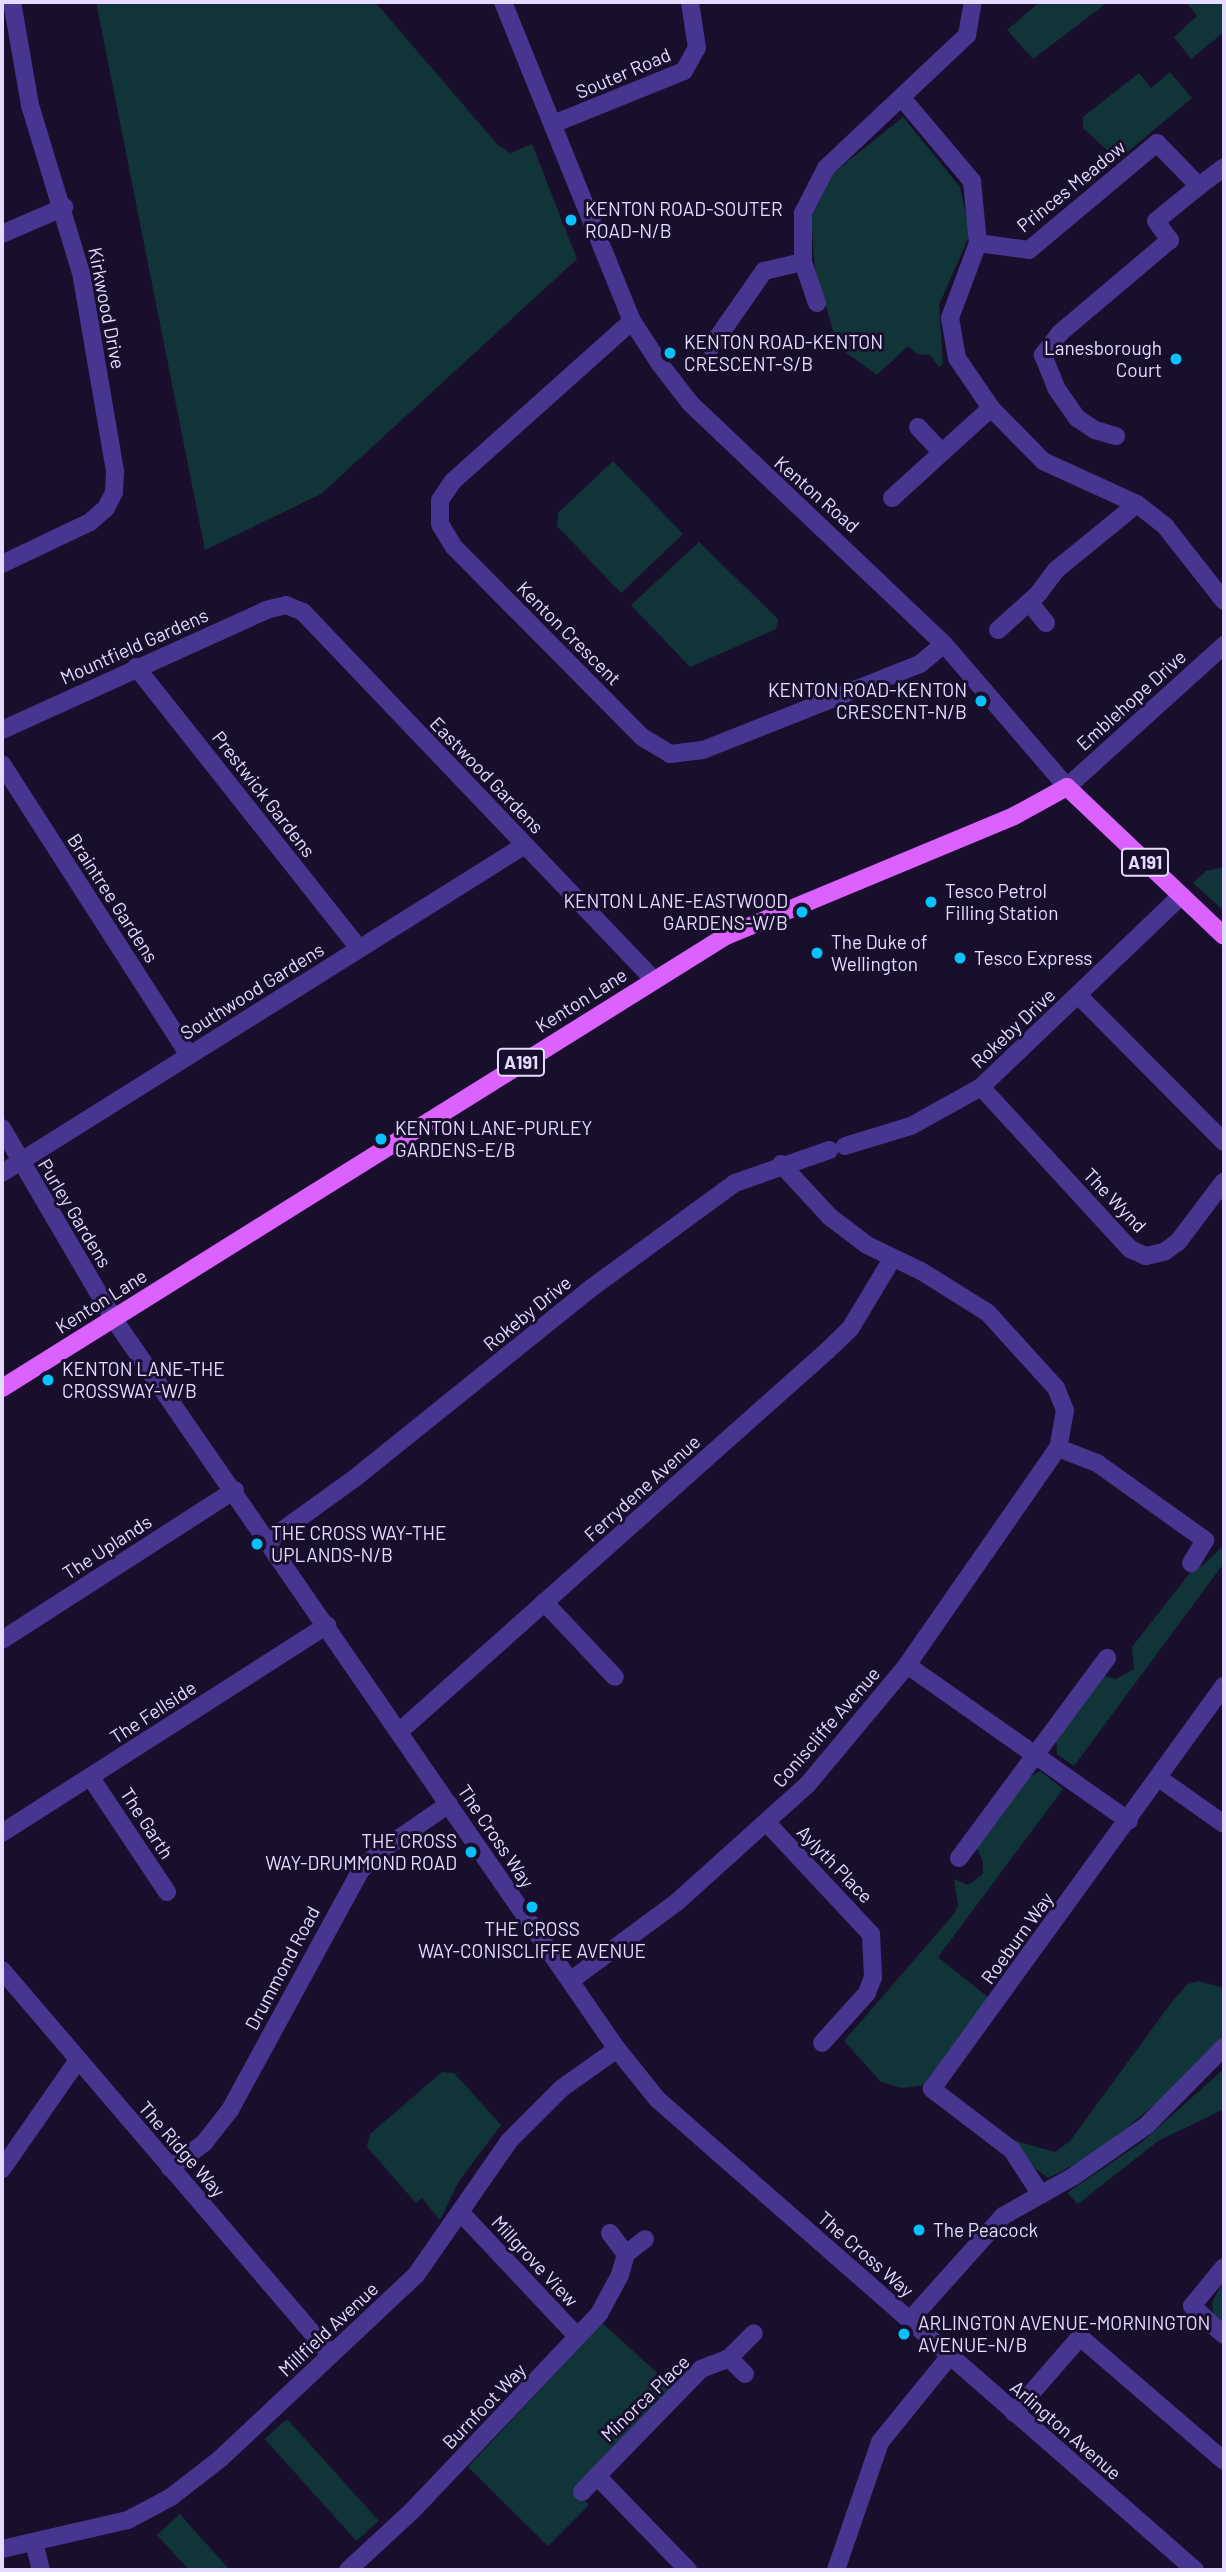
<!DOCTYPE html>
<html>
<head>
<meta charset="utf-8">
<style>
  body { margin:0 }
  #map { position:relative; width:1226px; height:2572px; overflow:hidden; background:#190f2d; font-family:Barlow,sans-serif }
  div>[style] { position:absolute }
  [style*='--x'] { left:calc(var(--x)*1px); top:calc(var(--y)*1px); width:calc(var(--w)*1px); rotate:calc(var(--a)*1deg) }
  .green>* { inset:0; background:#113438; transform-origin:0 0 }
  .minor>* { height:18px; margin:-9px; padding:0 9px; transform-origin:9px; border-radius:9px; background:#463690 }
  .major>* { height:18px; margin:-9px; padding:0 9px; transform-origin:9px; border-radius:9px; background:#db62ff }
  .dots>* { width:19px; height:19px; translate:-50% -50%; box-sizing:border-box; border:4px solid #190f2d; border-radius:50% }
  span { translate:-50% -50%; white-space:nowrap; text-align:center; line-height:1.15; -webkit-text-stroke:6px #190f2d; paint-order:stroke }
  .shield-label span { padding:2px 5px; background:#190f2d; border:2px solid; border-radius:5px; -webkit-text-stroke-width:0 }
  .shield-label { font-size:18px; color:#e4dbff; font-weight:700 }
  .street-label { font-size:19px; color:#e4dbff }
  .poi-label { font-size:19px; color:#e4dbff }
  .left { translate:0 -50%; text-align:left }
  .right { translate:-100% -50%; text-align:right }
  .frame { position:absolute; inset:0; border:4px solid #e4dbff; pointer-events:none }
</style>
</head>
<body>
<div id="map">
  <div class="green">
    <div style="clip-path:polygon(96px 2px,375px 2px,497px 144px,510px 153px,532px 144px,577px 259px,321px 494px,205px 550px)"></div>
    <div style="clip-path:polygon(1040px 2px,1108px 2px,1033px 59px,1007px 30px)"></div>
    <div style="clip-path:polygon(1186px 2px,1224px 2px,1224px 32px,1191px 59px,1174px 37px,1197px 16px)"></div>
    <div style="clip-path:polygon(1170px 72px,1192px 98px,1118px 160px,1083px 128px,1083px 117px,1139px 73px,1151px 88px)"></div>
    <div style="clip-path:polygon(903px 117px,960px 187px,970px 234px,939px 305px,943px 364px,939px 367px,930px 355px,917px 354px,908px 346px,877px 375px,838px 347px,815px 269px,811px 219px,831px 175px)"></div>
    <div style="clip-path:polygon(613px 461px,683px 534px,621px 593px,557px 526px,558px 513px)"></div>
    <div style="clip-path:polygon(699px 542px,778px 619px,776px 629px,690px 667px,631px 605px)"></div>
    <div style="clip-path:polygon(1224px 867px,1224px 911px,1193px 883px,1206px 871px)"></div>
    <div style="clip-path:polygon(1224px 1545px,1224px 1563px,1074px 1766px,1057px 1754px,1056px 1740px,1104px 1676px,1116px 1679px,1134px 1669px,1132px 1647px,1193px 1569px,1202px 1566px)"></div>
    <div style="clip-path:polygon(1040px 1771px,1063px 1789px,938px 1957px,994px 2002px,926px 2085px,901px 2088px,881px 2082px,844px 2041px,954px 1914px,958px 1905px,954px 1879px,968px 1885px,983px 1874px,983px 1862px,976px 1846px,1029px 1777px)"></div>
    <div style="clip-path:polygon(1198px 1981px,1224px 1988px,1224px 2037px,1176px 2087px,1095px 2154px,1048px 2178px,1035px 2168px,1016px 2141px,1055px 2152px,1070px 2141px,1171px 2003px,1188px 1984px)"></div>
    <div style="clip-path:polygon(1224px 2069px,1224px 2109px,1158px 2141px,1078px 2204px,1067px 2193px,1142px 2142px)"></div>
    <div style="clip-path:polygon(442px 2072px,454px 2073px,501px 2125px,459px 2181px,440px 2220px,422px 2198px,416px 2203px,367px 2147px,370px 2134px)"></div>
    <div style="clip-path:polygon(1224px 2279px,1224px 2329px,1214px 2319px,1212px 2303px)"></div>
    <div style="clip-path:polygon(602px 2323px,674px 2388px,575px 2491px,589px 2505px,548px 2546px,468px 2467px)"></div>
    <div style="left:287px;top:2419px;width:137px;height:30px;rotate:48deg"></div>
    <div style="clip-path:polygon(180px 2514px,184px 2519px,230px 2570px,189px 2570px,157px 2535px)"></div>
  </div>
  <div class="minor">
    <div style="--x:503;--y:2;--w:344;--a:68"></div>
    <div style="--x:632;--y:321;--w:51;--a:56.9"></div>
    <div style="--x:660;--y:364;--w:49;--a:52.4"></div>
    <div style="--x:690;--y:403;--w:350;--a:43.5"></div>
    <div style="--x:944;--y:644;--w:189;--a:49.3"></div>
    <div style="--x:1067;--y:787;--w:212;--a:-42.1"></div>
    <div style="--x:902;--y:98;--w:109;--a:49.9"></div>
    <div style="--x:972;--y:181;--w:62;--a:84.5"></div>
    <div style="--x:978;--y:243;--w:80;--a:110.5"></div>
    <div style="--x:950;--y:318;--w:41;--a:80.1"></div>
    <div style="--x:957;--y:358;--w:60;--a:55.8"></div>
    <div style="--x:991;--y:408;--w:74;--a:45.5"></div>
    <div style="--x:1043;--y:461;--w:103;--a:24.6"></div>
    <div style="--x:1137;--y:504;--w:36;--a:38"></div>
    <div style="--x:1165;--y:526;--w:95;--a:51.8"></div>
    <div style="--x:553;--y:124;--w:141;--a:-22"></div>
    <div style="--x:684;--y:71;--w:26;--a:-61"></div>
    <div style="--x:697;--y:48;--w:47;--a:-98.7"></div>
    <div style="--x:1199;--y:186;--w:31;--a:-37"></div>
    <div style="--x:2;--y:234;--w:68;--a:-23.5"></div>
    <div style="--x:978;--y:243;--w:51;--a:7.8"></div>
    <div style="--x:1029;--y:250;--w:167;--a:-39.9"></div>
    <div style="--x:1157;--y:143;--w:60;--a:45.7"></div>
    <div style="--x:1199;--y:186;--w:55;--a:140.9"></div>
    <div style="--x:1156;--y:221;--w:24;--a:54"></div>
    <div style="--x:1170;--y:240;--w:144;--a:139.8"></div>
    <div style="--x:1060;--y:333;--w:28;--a:128"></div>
    <div style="--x:1043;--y:355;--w:35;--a:68"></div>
    <div style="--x:1056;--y:388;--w:37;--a:55"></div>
    <div style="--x:1077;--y:418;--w:22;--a:34"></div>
    <div style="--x:1095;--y:430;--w:22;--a:16"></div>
    <div style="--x:817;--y:303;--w:43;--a:-108.9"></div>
    <div style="--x:803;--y:262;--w:49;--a:-90"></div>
    <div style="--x:803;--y:213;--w:51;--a:-62.9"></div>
    <div style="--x:826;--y:168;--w:194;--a:-43.3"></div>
    <div style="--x:967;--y:35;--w:34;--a:-80"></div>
    <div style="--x:632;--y:321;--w:240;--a:138.2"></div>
    <div style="--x:453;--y:481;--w:23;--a:124"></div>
    <div style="--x:440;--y:500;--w:24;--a:90"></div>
    <div style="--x:440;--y:524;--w:27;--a:59"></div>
    <div style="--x:454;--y:547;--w:267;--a:45.3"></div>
    <div style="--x:642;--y:737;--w:33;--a:31"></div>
    <div style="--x:670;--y:754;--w:33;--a:-7"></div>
    <div style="--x:703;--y:750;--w:233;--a:-21.6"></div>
    <div style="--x:920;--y:664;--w:31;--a:-40"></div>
    <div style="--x:711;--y:347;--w:93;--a:-55.1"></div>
    <div style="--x:764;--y:271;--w:40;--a:-13"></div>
    <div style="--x:918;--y:427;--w:35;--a:47"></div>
    <div style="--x:892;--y:498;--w:134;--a:-42.3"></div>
    <div style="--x:2;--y:564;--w:98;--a:-25.5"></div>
    <div style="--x:90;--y:522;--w:21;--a:-41"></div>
    <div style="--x:106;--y:508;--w:18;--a:-63"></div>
    <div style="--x:114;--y:492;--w:21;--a:-87"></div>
    <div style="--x:115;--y:471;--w:201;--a:-99.7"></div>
    <div style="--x:81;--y:273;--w:176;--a:-106.9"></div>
    <div style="--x:30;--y:105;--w:105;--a:-99.9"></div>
    <div style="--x:1029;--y:602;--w:27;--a:51"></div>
    <div style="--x:998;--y:630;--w:54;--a:-42"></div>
    <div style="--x:1038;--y:594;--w:30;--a:-53"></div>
    <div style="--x:1056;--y:570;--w:104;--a:-39.2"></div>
    <div style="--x:136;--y:667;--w:359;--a:51.6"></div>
    <div style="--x:2;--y:730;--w:290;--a:-24.4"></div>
    <div style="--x:266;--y:610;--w:21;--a:-14"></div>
    <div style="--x:286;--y:605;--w:18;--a:22"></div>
    <div style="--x:303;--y:612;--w:507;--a:46.36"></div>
    <div style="--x:2;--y:764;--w:346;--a:57.3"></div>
    <div style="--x:1078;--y:995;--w:207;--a:45.2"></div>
    <div style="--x:981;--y:1087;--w:220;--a:47.4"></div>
    <div style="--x:1130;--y:1249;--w:17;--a:24"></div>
    <div style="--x:1146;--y:1256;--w:18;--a:-13"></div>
    <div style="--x:1164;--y:1252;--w:17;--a:-36"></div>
    <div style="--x:1178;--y:1242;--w:76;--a:-53"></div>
    <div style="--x:2;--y:1128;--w:220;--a:59.7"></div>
    <div style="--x:113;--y:1318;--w:888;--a:55.42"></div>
    <div style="--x:617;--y:2049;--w:64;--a:51.3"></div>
    <div style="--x:657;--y:2099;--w:715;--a:41.2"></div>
    <div style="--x:845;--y:1146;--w:69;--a:-16.9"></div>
    <div style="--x:911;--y:1126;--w:80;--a:-29.1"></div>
    <div style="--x:981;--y:1087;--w:277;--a:-43.7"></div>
    <div style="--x:781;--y:1164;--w:72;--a:47.2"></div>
    <div style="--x:830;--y:1217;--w:46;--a:37.1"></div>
    <div style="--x:867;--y:1245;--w:60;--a:25.7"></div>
    <div style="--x:921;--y:1271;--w:79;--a:32.1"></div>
    <div style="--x:988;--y:1313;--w:101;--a:47.8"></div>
    <div style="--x:1056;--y:1388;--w:24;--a:68"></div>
    <div style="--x:1065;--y:1410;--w:39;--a:100"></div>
    <div style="--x:1058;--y:1448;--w:42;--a:21"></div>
    <div style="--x:1097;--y:1463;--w:133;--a:35.5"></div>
    <div style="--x:1205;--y:1540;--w:27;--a:121"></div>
    <div style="--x:2;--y:1173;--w:617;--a:-32.09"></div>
    <div style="--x:269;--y:1540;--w:106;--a:-35.8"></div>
    <div style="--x:355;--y:1478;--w:302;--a:-38.8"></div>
    <div style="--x:590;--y:1289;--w:180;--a:-36.2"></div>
    <div style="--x:735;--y:1183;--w:100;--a:-19.3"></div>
    <div style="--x:544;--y:1602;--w:103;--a:46.6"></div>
    <div style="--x:2;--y:1640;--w:277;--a:-32.8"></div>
    <div style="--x:907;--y:1665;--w:271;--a:35.1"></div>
    <div style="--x:400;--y:1731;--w:572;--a:-41.67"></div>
    <div style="--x:827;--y:1351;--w:32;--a:-44"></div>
    <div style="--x:850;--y:1329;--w:82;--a:-59"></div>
    <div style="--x:91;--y:1778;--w:137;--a:56.3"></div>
    <div style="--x:1160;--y:1779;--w:78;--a:35.1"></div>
    <div style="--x:767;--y:1823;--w:152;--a:46.9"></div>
    <div style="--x:871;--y:1934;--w:43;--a:87.3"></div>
    <div style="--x:873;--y:1977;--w:17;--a:111"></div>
    <div style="--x:867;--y:1993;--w:67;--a:132"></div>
    <div style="--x:2;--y:1833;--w:386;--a:-32.6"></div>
    <div style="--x:959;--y:1858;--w:249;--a:-53.5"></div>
    <div style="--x:2;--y:1970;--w:506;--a:49.48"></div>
    <div style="--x:570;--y:1981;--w:133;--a:-36.4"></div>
    <div style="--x:677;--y:1902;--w:176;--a:-42"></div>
    <div style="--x:808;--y:1784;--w:155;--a:-50.2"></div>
    <div style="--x:907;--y:1665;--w:264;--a:-55.2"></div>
    <div style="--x:170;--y:2168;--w:42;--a:-36.3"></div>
    <div style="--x:204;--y:2143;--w:42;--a:-51.8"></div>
    <div style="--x:230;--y:2110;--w:273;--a:-61.4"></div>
    <div style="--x:361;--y:1870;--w:29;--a:-44"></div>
    <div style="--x:382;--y:1850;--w:81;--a:-34.5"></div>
    <div style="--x:2;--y:2169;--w:133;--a:-55.1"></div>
    <div style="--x:1041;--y:2195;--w:54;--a:-122.8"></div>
    <div style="--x:1012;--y:2150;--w:101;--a:-142.7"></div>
    <div style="--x:932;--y:2089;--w:498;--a:-54.1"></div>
    <div style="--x:461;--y:2213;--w:170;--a:46.7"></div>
    <div style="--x:610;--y:2233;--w:26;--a:53"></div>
    <div style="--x:626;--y:2254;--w:24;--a:-38"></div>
    <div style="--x:1224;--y:2267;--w:50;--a:129.4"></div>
    <div style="--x:1192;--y:2306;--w:43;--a:42.2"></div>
    <div style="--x:910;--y:2320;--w:140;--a:-48.2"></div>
    <div style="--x:1003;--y:2216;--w:81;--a:-29.4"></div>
    <div style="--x:1074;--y:2176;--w:89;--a:-34.9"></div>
    <div style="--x:1147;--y:2125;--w:110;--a:-45.4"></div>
    <div style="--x:745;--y:2374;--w:23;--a:-135"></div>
    <div style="--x:729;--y:2358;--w:35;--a:-45"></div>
    <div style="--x:1014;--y:2413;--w:101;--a:-49"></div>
    <div style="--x:1080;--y:2337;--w:190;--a:40.7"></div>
    <div style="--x:582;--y:2492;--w:22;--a:-47"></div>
    <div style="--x:34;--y:2542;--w:29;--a:76"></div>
    <div style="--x:2;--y:2549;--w:129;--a:-13"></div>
    <div style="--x:128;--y:2520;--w:49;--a:-28.1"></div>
    <div style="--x:171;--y:2497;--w:62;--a:-37.8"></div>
    <div style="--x:220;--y:2459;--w:269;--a:-43.2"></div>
    <div style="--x:416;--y:2275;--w:163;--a:-55.2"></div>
    <div style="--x:509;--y:2141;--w:75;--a:-45"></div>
    <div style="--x:562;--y:2088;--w:67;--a:-35.3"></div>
    <div style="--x:348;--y:2570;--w:87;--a:-42.7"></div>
    <div style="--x:412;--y:2511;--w:272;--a:-46.5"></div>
    <div style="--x:599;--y:2314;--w:44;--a:-61.7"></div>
    <div style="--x:620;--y:2275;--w:22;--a:-74"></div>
    <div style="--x:688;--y:2570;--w:131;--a:-134.1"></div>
    <div style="--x:597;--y:2476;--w:149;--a:-45.8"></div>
    <div style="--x:701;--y:2369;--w:30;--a:-21"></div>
    <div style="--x:836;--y:2570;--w:135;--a:-71"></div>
    <div style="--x:880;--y:2442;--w:109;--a:-50.9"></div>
  </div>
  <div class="major">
    <div style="--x:2;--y:1388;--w:854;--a:-31.98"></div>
    <div style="--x:726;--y:936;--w:312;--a:-22.6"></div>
    <div style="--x:1014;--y:816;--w:60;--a:-28.7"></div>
    <div style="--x:1067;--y:787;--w:216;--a:43.5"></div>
  </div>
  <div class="dots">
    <div style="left:571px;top:220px;background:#07c2ff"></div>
    <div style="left:670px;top:353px;background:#07c2ff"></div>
    <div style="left:1176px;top:359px;background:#07c2ff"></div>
    <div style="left:981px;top:701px;background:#07c2ff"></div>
    <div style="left:931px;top:902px;background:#07c2ff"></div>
    <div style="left:802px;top:912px;background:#07c2ff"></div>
    <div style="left:817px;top:953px;background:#07c2ff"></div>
    <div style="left:960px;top:958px;background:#07c2ff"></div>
    <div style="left:381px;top:1139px;background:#07c2ff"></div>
    <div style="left:48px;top:1380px;background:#07c2ff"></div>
    <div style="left:257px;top:1544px;background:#07c2ff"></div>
    <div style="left:471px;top:1852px;background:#07c2ff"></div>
    <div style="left:532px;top:1907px;background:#07c2ff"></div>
    <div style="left:919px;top:2230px;background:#07c2ff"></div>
    <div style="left:904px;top:2334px;background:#07c2ff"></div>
  </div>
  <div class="shield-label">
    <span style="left:1145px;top:862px">A191</span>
    <span style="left:521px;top:1062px">A191</span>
  </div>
  <div class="street-label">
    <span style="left:623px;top:73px;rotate:-23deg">Souter Road</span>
    <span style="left:1071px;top:186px;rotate:-39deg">Princes Meadow</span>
    <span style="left:107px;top:308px;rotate:79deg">Kirkwood Drive</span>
    <span style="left:817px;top:494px;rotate:41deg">Kenton Road</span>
    <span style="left:569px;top:633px;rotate:45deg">Kenton Crescent</span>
    <span style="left:134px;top:646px;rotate:-24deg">Mountfield Gardens</span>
    <span style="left:1131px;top:700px;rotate:-42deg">Emblehope Drive</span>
    <span style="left:487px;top:775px;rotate:46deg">Eastwood Gardens</span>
    <span style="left:264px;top:794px;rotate:52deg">Prestwick Gardens</span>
    <span style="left:113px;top:898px;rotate:57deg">Braintree Gardens</span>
    <span style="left:252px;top:991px;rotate:-32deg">Southwood Gardens</span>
    <span style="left:581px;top:1000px;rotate:-32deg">Kenton Lane</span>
    <span style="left:1013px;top:1028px;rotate:-43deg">Rokeby Drive</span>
    <span style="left:1115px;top:1200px;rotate:46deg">The Wynd</span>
    <span style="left:75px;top:1213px;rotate:59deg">Purley Gardens</span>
    <span style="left:101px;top:1301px;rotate:-32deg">Kenton Lane</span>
    <span style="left:527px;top:1313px;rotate:-39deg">Rokeby Drive</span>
    <span style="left:642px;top:1488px;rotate:-42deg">Ferrydene Avenue</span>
    <span style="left:107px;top:1547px;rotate:-33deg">The Uplands</span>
    <span style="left:153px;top:1712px;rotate:-33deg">The Fellside</span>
    <span style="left:826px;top:1727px;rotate:-49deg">Coniscliffe Avenue</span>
    <span style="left:147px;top:1823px;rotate:57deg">The Garth</span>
    <span style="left:496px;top:1836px;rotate:56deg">The Cross Way</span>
    <span style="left:835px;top:1864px;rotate:46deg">Aylyth Place</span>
    <span style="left:1017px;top:1938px;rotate:-54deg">Roeburn Way</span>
    <span style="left:282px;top:1968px;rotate:-62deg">Drummond Road</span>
    <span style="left:182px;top:2149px;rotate:49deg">The Ridge Way</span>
    <span style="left:866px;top:2254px;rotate:41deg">The Cross Way</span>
    <span style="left:535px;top:2261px;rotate:47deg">Millgrove View</span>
    <span style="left:328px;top:2329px;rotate:-43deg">Millfield Avenue</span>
    <span style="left:645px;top:2398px;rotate:-44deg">Minorca Place</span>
    <span style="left:484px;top:2406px;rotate:-46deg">Burnfoot Way</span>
    <span style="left:1066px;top:2430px;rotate:41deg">Arlington Avenue</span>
  </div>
  <div class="poi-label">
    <span class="left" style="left:585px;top:220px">KENTON ROAD-SOUTER<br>ROAD-N/B</span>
    <span class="left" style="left:684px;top:353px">KENTON ROAD-KENTON<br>CRESCENT-S/B</span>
    <span class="right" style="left:1162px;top:359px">Lanesborough<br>Court</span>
    <span class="right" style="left:967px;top:701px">KENTON ROAD-KENTON<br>CRESCENT-N/B</span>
    <span class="left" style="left:945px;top:902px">Tesco Petrol<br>Filling Station</span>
    <span class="right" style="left:788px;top:912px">KENTON LANE-EASTWOOD<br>GARDENS-W/B</span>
    <span class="left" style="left:831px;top:953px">The Duke of<br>Wellington</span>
    <span class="left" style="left:974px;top:958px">Tesco Express</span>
    <span class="left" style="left:395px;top:1139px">KENTON LANE-PURLEY<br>GARDENS-E/B</span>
    <span class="left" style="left:62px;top:1380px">KENTON LANE-THE<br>CROSSWAY-W/B</span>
    <span class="left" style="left:271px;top:1544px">THE CROSS WAY-THE<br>UPLANDS-N/B</span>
    <span class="right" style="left:457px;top:1852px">THE CROSS<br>WAY-DRUMMOND ROAD</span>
    <span style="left:532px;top:1940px">THE CROSS<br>WAY-CONISCLIFFE AVENUE</span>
    <span class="left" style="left:933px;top:2230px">The Peacock</span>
    <span class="left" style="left:918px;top:2334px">ARLINGTON AVENUE-MORNINGTON<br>AVENUE-N/B</span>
  </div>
  <div class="frame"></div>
</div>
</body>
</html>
